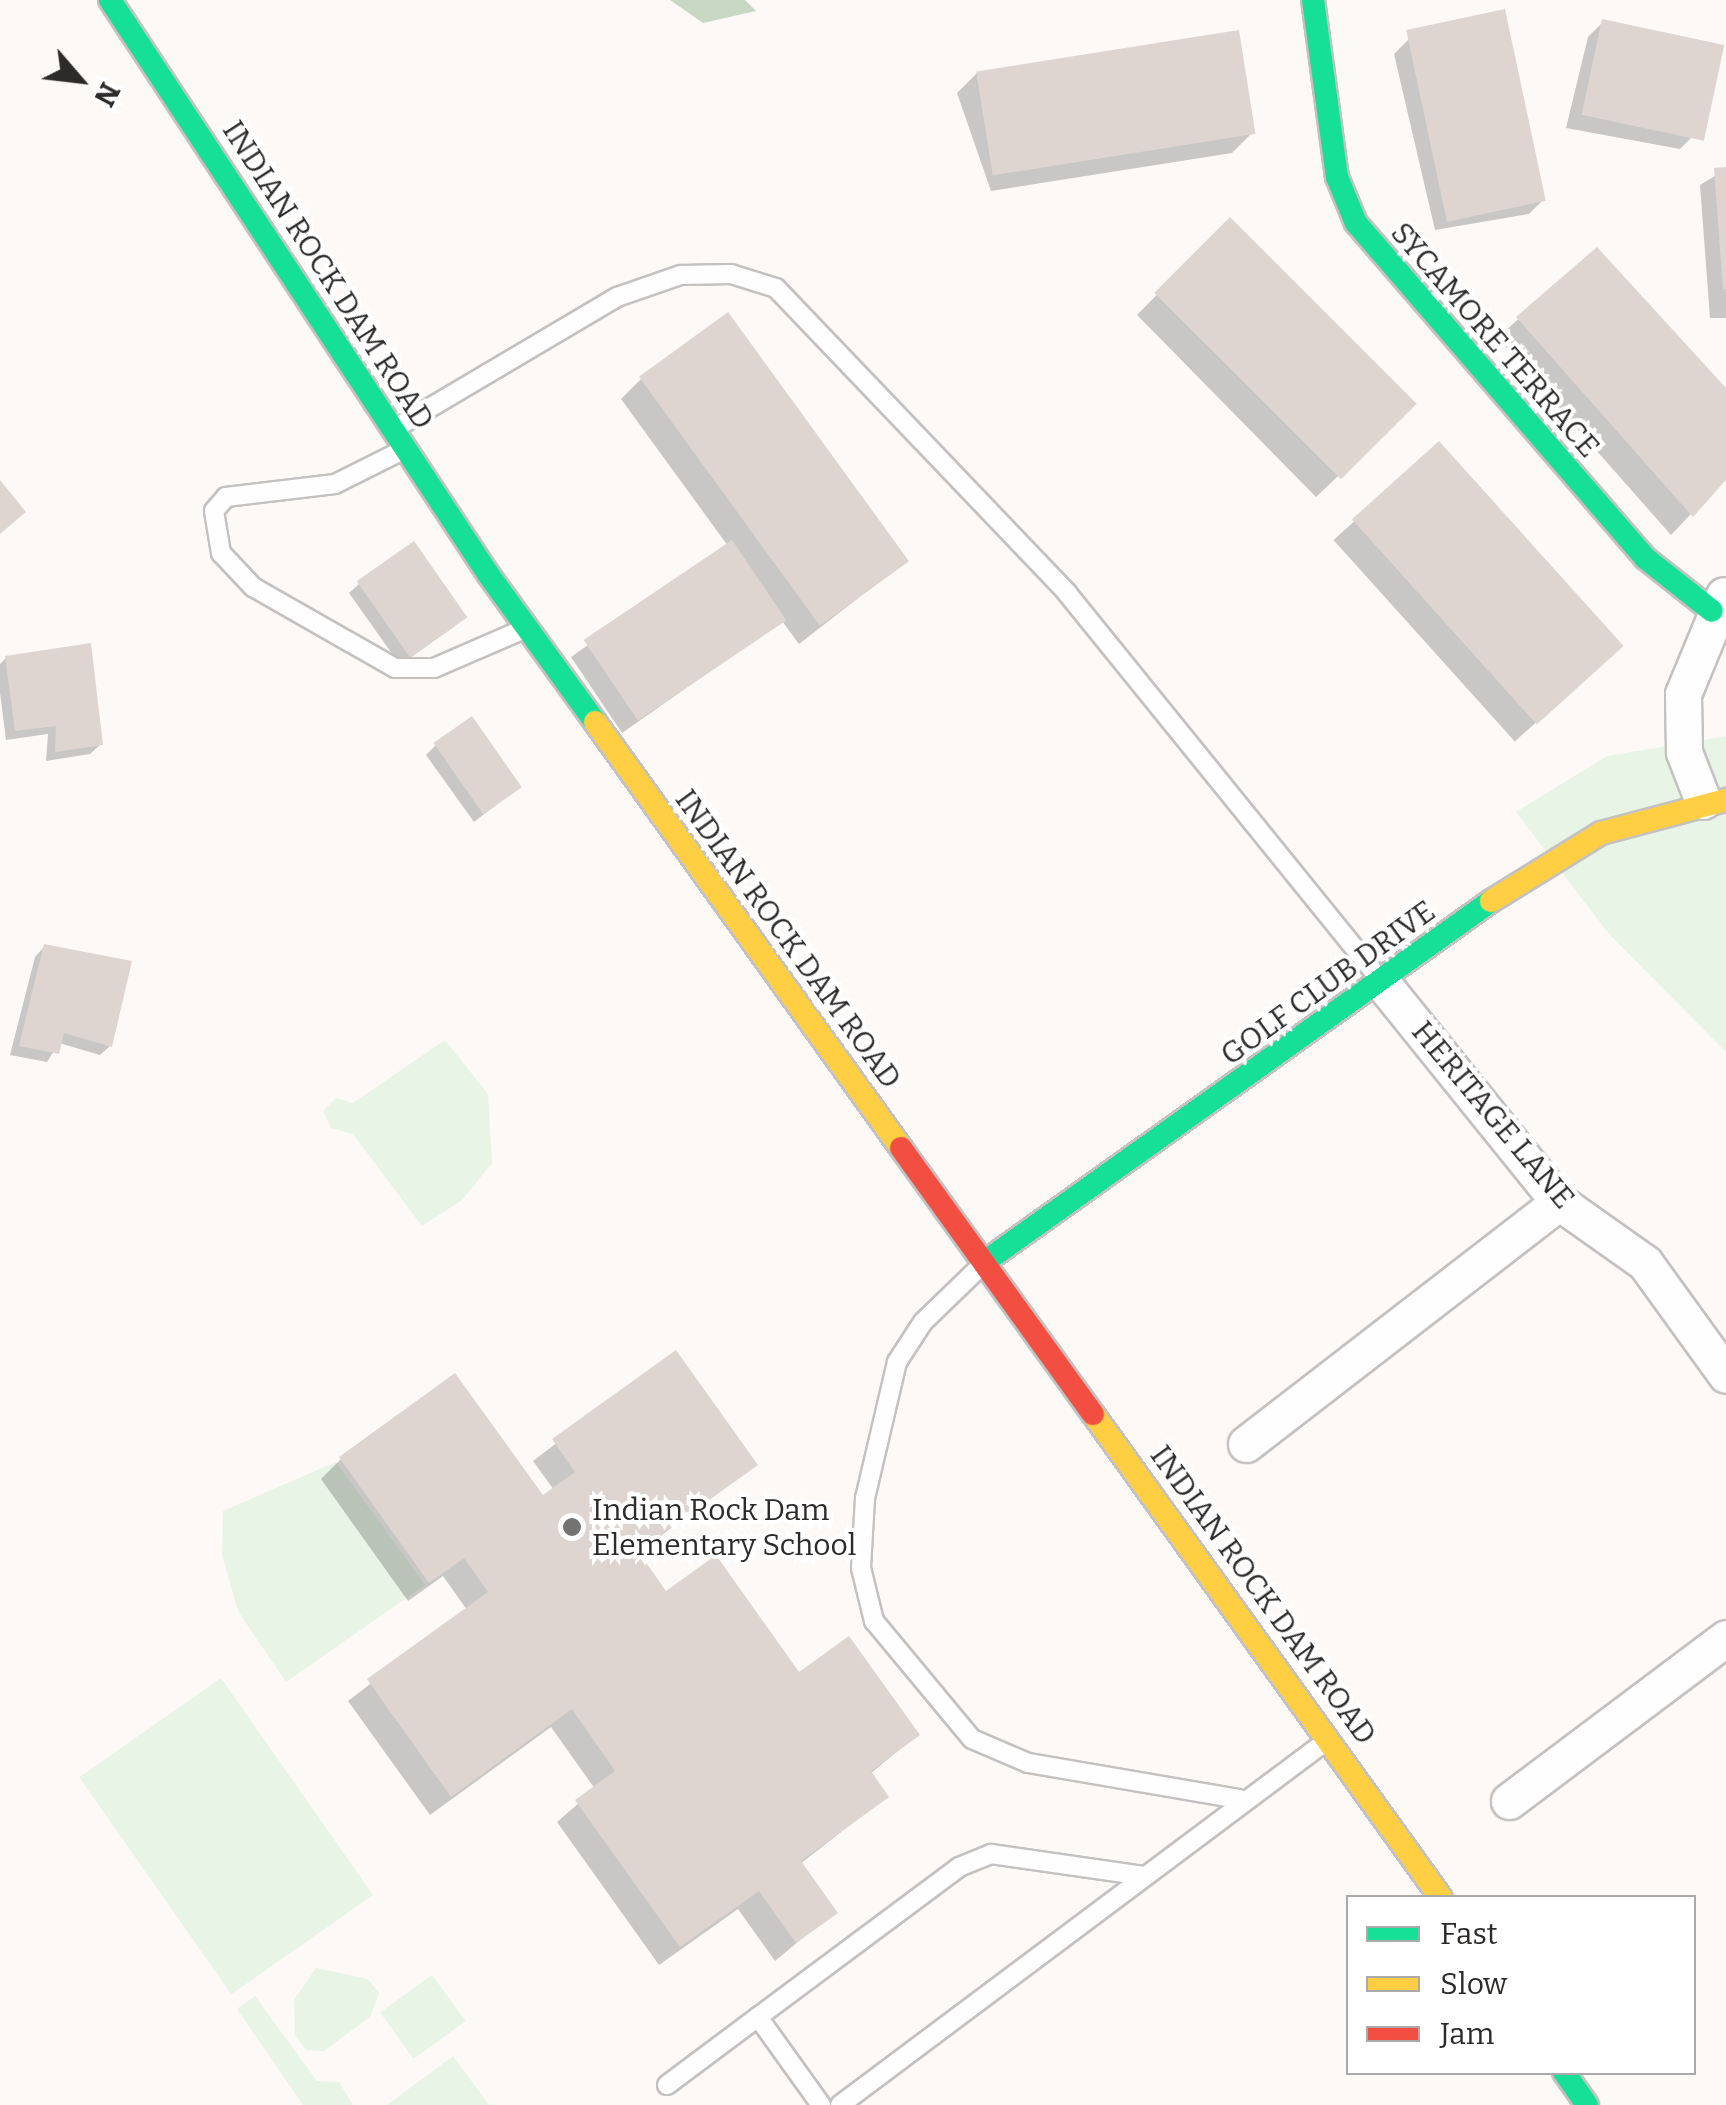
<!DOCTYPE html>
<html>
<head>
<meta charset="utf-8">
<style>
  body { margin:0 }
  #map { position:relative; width:1726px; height:2105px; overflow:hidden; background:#fcf9f7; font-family:Bitter,serif }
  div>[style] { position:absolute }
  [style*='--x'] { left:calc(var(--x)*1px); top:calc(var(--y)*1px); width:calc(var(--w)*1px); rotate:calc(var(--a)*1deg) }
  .green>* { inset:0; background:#e8f4e5; transform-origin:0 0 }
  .forest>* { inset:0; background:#c8d8c4 }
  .shadow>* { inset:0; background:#0003; transform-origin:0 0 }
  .building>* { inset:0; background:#dfd5d0; transform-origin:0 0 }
  .roads { filter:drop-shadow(2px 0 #c4c1c1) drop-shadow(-2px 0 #c4c1c1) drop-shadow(0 2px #c4c1c1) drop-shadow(0 -2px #c4c1c1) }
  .lane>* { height:18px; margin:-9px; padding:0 9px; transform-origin:9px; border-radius:9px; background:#fffefe }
  .street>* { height:35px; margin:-17.5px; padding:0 17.5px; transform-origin:17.5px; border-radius:17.5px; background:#fffefe }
  .fast>* { height:22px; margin:-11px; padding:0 11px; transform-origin:11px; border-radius:11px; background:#16e098 }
  .slow>* { height:22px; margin:-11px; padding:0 11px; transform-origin:11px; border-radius:11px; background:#ffcf43 }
  .jam>* { height:22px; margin:-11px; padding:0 11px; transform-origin:11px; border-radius:11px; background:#f24e42 }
  .dots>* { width:28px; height:28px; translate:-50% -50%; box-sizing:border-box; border:5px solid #fff; border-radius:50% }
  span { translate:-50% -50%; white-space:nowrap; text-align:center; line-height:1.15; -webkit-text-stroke:8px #fff; paint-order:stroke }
  .street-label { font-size:30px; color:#2d2b2a }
  .poi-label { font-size:30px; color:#2d2b2a }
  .left { translate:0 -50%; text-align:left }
  .legend { position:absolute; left:1346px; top:1895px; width:350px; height:180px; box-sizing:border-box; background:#fff; border:2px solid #abaaaa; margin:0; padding:12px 18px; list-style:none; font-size:30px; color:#2d2b2a }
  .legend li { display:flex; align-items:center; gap:20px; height:50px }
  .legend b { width:50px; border:2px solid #abaaaa }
  .north { position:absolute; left:30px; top:30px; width:100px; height:100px; -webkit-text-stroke:8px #fff; paint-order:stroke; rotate:118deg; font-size:28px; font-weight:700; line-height:40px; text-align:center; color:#2d2b2a }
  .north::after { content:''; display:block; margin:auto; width:35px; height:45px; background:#2d2b2a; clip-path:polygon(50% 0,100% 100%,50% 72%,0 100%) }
</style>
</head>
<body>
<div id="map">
  <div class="green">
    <div style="clip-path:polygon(1726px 736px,1726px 1052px,1609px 934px,1516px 812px,1607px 756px)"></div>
    <div style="clip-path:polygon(445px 1040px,488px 1094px,492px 1163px,462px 1200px,422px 1226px,353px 1134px,331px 1128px,323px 1111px,336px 1098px,353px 1103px)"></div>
    <div style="clip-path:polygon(336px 1462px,425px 1585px,286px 1682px,238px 1611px,222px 1555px,223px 1511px)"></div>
    <div style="left:221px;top:1678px;width:265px;height:173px;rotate:55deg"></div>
    <div style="clip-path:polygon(316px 1968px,368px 1979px,379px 1993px,370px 2017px,324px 2051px,306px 2050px,295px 2035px,294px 2000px)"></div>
    <div style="left:432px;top:1975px;width:57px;height:64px;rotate:54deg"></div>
    <div style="clip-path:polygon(255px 1996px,317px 2081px,339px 2082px,353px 2105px,303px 2105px,237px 2009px)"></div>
    <div style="clip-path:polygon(453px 2056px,489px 2105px,387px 2105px)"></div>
  </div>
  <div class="forest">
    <div style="clip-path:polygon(670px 0,745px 0,756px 11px,703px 23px)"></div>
  </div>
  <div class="shadow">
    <div style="clip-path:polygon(1603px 22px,1695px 134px,1680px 149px,1566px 128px,1588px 37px)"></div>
    <div style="clip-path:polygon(1409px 39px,1544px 199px,1529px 214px,1435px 230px,1394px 54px)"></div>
    <div style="clip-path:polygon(977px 73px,1252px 133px,1232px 153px,991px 191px,957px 93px)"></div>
    <div style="clip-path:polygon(1726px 169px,1726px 318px,1710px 318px,1700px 185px)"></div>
    <div style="clip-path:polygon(1230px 220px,1395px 422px,1316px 497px,1137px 315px)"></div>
    <div style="clip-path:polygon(1597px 250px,1726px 391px,1726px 477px,1671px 535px,1497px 338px)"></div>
    <div style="clip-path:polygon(641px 379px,906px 561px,799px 644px,782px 621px,622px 733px,571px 657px,728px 546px,621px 399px)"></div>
    <div style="left:1439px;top:445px;width:271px;height:142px;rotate:48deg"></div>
    <div style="clip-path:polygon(359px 584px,455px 626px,400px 665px,349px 593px)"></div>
    <div style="clip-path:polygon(6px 658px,100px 745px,90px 754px,46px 761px,48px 734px,6px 740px,0 693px,0 664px)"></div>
    <div style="clip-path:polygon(436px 745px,519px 787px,474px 822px,426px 755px)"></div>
    <div style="clip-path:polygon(44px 947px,110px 1046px,100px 1055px,59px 1043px,47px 1062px,10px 1055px,35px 957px)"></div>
    <div style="clip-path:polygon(675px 1353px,755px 1464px,637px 1554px,666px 1594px,799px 1675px,917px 1735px,870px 1774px,886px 1797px,800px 1864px,834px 1912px,775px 1961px,738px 1909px,659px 1965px,557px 1822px,595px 1789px,551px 1727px,430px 1815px,348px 1701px,467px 1610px,443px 1576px,408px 1601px,321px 1479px,341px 1459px,542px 1499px,554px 1490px,533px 1461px)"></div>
  </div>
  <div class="building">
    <div style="left:1505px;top:9px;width:196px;height:101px;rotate:78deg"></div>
    <div style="left:1602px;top:19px;width:125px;height:98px;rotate:12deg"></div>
    <div style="left:1239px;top:30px;width:105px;height:266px;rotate:81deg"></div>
    <div style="clip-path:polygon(1726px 167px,1726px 289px,1723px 289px,1714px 168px)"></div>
    <div style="left:1230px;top:217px;width:264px;height:107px;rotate:45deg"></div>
    <div style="clip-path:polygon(1597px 247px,1726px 388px,1726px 480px,1693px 517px,1516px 317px)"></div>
    <div style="left:728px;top:312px;width:308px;height:110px;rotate:54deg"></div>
    <div style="left:1439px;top:441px;width:276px;height:117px;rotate:48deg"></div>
    <div style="clip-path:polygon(0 480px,26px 512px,0 534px)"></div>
    <div style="left:732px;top:540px;width:97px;height:179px;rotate:56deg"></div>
    <div style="left:414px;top:541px;width:93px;height:70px;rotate:55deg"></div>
    <div style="clip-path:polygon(91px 643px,103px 745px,55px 752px,56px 726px,15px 731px,5px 656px)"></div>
    <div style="left:472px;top:716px;width:87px;height:47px;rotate:55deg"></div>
    <div style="clip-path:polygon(44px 944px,132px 961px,112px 1047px,64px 1033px,59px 1054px,19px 1046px)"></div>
    <div style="clip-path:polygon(676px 1350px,758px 1465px,638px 1551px,666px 1591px,716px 1555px,799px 1672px,849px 1636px,920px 1735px,871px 1771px,889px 1797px,801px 1861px,838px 1913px,796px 1943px,759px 1891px,680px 1947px,575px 1800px,615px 1771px,572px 1709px,451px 1797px,367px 1679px,488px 1592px,464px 1558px,429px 1583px,339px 1457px,455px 1373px,543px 1495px,575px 1472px,552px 1439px)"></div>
  </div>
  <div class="roads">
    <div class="lane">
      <div style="--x:394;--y:429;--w:259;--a:-30.6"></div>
      <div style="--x:617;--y:297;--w:68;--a:-19"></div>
      <div style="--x:681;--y:275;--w:50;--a:-1.1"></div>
      <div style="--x:731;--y:274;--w:47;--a:17.3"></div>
      <div style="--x:776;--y:288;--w:422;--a:46.3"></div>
      <div style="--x:1067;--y:593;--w:494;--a:51"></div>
      <div style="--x:403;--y:450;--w:76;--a:153.4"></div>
      <div style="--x:335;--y:484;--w:110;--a:173.2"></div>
      <div style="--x:226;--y:497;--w:18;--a:131"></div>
      <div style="--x:214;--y:511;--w:43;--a:80.5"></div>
      <div style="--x:221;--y:553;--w:47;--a:46.7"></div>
      <div style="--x:253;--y:587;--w:163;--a:29.7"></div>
      <div style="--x:395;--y:668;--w:39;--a:0"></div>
      <div style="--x:434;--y:668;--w:96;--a:-23.4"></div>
      <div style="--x:983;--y:1264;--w:83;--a:136"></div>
      <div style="--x:923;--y:1322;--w:48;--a:123"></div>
      <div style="--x:897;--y:1362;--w:140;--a:103.2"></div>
      <div style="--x:865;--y:1498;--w:70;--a:93.3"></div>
      <div style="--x:861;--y:1568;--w:55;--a:76.2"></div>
      <div style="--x:874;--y:1621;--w:153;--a:50.3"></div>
      <div style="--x:972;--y:1739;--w:61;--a:23.2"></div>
      <div style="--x:1028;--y:1763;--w:219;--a:9.7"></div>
      <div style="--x:667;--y:2085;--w:114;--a:-36.8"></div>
      <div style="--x:821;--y:2105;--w:108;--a:-125.6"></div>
      <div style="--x:758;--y:2017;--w:251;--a:-36.7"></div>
      <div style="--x:959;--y:1867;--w:35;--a:-22"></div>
      <div style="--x:991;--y:1854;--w:154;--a:8.2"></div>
      <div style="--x:840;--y:2105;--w:606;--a:-36.81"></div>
    </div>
    <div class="street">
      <div style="--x:1703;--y:801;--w:53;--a:-111.2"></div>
      <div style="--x:1684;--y:752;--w:58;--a:-91"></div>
      <div style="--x:1683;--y:694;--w:107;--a:-67.5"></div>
      <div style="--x:1383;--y:984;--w:280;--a:51.1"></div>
      <div style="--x:1559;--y:1202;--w:105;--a:35.3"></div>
      <div style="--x:1645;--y:1263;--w:138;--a:54.1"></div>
      <div style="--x:1246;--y:1444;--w:396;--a:-37.7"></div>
      <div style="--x:1509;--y:1801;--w:271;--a:-36.9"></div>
    </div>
    <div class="fast">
      <div style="--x:110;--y:0;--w:687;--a:56.63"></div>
      <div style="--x:488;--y:574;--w:183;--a:54.1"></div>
      <div style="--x:1313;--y:0;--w:179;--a:82.3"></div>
      <div style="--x:1337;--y:177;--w:50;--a:67.6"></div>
      <div style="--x:1356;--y:223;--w:442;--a:49.2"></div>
      <div style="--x:1645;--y:558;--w:85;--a:38.3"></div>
      <div style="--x:986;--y:1261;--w:620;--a:-35.48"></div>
      <div style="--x:1564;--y:2072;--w:40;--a:55.1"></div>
    </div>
    <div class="slow">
      <div style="--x:595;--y:722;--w:525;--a:54.31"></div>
      <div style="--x:1491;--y:901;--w:129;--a:-31.7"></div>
      <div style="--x:1601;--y:833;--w:129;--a:-14.8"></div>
      <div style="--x:1093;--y:1414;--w:596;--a:54.28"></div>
    </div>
    <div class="jam">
      <div style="--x:901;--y:1148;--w:328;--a:54.2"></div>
    </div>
  </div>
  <div class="dots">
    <div style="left:572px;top:1527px;background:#757372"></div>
  </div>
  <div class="street-label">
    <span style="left:328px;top:275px;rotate:57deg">INDIAN ROCK DAM ROAD</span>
    <span style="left:1495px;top:340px;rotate:49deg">SYCAMORE TERRACE</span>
    <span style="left:788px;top:939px;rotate:54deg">INDIAN ROCK DAM ROAD</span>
    <span style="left:1328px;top:983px;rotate:-36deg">GOLF CLUB DRIVE</span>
    <span style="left:1493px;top:1115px;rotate:50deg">HERITAGE LANE</span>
    <span style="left:1263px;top:1595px;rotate:54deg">INDIAN ROCK DAM ROAD</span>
  </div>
  <div class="poi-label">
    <span class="left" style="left:592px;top:1527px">Indian Rock Dam<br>Elementary School</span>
  </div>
  <ul class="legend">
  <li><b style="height:12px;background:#16e098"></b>Fast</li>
  <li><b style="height:12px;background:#ffcf43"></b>Slow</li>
  <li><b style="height:12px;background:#f24e42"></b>Jam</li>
  </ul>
  <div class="north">N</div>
</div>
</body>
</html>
